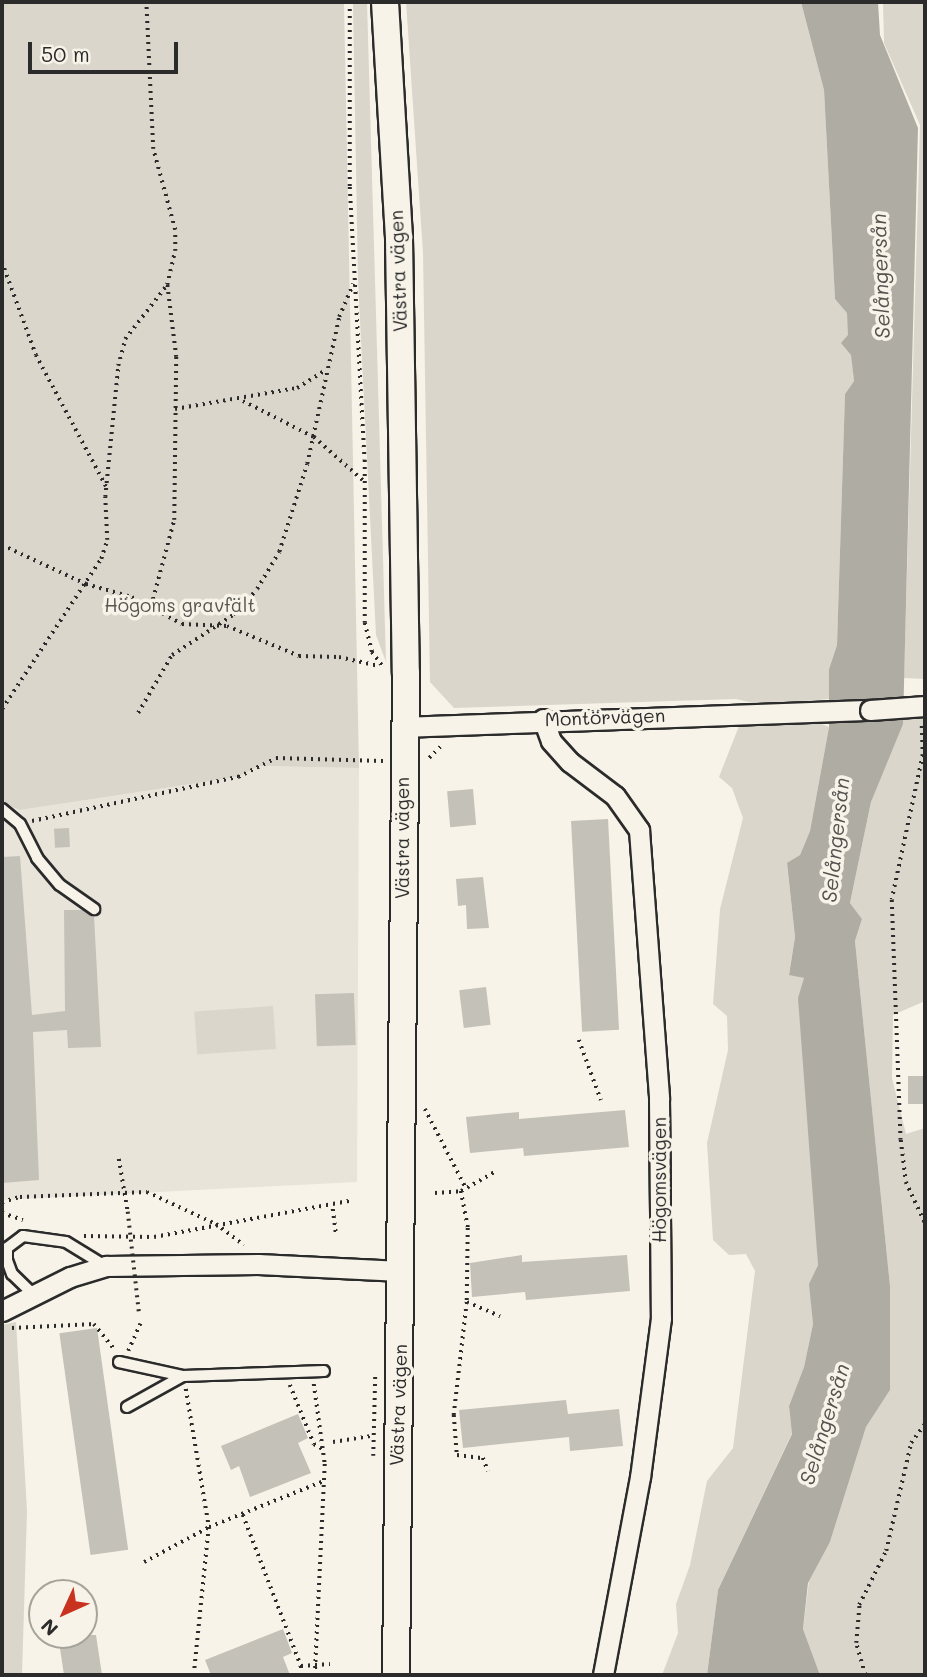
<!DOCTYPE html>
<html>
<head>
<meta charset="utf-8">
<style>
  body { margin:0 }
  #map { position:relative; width:927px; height:1677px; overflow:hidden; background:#f7f3e8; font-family:Mali,sans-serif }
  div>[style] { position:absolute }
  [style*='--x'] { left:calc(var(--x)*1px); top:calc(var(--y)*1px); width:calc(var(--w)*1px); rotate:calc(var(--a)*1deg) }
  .built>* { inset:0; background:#e8e4da }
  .green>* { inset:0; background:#dad6cc; transform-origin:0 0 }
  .water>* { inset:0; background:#afaca4 }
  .building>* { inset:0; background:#c4c1b9; transform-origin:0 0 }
  .path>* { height:3.5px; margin-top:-1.75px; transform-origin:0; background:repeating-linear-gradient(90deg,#2b2b2b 0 2px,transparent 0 7px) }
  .roads { filter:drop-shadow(2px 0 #2b2b2b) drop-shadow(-2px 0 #2b2b2b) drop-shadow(0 2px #2b2b2b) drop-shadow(0 -2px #2b2b2b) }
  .lane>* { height:10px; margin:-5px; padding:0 5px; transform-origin:5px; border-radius:5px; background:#f7f3e8 }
  .street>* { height:19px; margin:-9.5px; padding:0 9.5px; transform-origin:9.5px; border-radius:9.5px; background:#f7f3e8 }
  .secondary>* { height:26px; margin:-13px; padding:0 13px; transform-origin:13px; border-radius:13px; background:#f7f3e8 }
  .path-bridge>* { height:3.5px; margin-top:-1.75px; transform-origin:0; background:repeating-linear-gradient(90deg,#2b2b2b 0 2px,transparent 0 7px) }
  .bridges { filter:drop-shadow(2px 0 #2b2b2b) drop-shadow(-2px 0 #2b2b2b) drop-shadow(0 2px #2b2b2b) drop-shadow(0 -2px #2b2b2b) }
  .street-bridge>* { height:19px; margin:-9.5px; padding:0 9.5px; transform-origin:9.5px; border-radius:9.5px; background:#f7f3e8 }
  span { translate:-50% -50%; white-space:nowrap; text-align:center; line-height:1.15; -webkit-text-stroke:7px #f7f3e8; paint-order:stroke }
  .street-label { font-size:19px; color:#2b2b2b }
  .park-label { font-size:19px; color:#575653 }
  .water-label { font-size:21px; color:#53524f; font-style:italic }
  .frame { position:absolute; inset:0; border:4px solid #2b2b2b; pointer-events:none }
  .north { position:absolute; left:28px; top:1579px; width:70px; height:70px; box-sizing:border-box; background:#f7f3e8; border:2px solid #a5a39c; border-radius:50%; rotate:225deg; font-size:19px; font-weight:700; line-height:28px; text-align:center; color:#2b2b2b }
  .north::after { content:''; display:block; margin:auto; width:24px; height:32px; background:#c8321e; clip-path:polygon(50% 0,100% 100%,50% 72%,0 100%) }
  .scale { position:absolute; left:28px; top:42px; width:150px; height:32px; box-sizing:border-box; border:4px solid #2b2b2b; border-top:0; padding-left:9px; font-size:21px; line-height:24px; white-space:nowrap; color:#2b2b2b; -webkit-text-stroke:5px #f7f3e8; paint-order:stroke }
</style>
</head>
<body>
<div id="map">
  <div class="built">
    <div style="clip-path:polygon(259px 766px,359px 768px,357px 1182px,2px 1200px,2px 803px,20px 810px,238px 777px)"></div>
  </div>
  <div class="green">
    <div style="clip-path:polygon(2px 2px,344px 2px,359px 768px,259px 766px,238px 777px,20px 810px,2px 803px)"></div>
    <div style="clip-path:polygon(353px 2px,367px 2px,386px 662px,376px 635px,358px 281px)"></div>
    <div style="clip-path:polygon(406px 2px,801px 2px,824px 90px,835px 299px,847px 312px,854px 381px,845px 394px,837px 645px,829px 669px,829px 699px,761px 705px,736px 699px,454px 708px,430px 682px,423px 253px)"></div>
    <div style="clip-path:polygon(883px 2px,925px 2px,925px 679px,904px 678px,920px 125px,884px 43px)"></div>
    <div style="clip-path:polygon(925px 715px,925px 1001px,893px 1015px,892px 1078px,906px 1134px,925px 1128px,925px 1675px,820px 1675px,803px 1629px,809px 1581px,830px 1542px,866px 1427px,890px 1390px,890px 1286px,855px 941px,862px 919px,850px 903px,871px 802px,903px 716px)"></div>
    <div style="clip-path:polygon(814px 721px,829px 727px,810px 831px,800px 855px,787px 864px,795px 937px,789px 974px,804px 978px,818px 1265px,810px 1283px,813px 1324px,804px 1367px,789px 1406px,792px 1433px,718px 1590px,707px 1675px,662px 1675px,678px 1633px,676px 1604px,690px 1565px,707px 1481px,733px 1448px,755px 1271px,746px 1254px,729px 1255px,713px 1240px,707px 1143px,728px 1050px,727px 1016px,713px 1004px,720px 909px,743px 818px,732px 788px,719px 777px,739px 726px)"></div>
    <div style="left:273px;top:1006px;width:43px;height:79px;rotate:86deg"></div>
    <div style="clip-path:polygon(16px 1322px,27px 1511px,22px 1675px,2px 1675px,2px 1325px)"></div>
  </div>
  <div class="water">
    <div style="clip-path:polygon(801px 2px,878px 2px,880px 35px,918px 128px,903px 724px,871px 802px,850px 903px,862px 919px,855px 941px,890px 1286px,890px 1390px,866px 1427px,830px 1542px,808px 1583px,803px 1629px,820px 1675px,707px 1675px,718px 1590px,792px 1434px,789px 1406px,804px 1367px,813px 1324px,809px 1284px,818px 1265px,798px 998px,804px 978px,789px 975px,795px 937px,787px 863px,800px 855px,810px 831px,829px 727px,829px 669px,837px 645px,845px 394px,854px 381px,851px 355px,841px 343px,848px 335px,847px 313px,835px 299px,824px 90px)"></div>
  </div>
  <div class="building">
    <div style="left:473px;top:789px;width:36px;height:26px;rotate:85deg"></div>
    <div style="left:608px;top:819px;width:211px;height:37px;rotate:87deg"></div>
    <div style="left:69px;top:828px;width:19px;height:15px;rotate:87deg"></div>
    <div style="clip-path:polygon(20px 856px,32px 1015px,65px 1011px,64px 910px,83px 910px,94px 916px,101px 1047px,68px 1048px,67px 1030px,33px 1032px,39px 1180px,2px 1183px,2px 857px)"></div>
    <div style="clip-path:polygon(483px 877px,489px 928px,467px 929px,466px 905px,458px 906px,456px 879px)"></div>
    <div style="left:486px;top:987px;width:38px;height:27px;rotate:83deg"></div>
    <div style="left:354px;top:993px;width:52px;height:39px;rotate:88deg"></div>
    <div style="left:925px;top:1076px;width:28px;height:17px;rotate:90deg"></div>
    <div style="clip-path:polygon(625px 1110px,629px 1147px,524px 1156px,523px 1148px,470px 1153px,466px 1117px,519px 1112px,519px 1119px)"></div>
    <div style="clip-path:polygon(522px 1255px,522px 1262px,627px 1255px,630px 1291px,526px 1300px,525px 1292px,472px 1297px,470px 1263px)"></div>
    <div style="left:97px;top:1328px;width:224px;height:38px;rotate:82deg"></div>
    <div style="clip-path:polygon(566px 1400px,568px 1414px,619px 1409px,623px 1446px,570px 1451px,569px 1437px,463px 1448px,459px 1410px)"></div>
    <div style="clip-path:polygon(298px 1414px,308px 1438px,298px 1443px,311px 1473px,250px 1497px,239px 1466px,231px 1470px,221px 1446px)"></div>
    <div style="clip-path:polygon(283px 1629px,292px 1653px,283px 1657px,290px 1675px,211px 1675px,205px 1660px)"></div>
    <div style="clip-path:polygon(58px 1635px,96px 1635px,102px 1675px,64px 1675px)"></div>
  </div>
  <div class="path">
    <div style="--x:350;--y:2;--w:185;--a:90"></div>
    <div style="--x:350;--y:187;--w:273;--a:86.9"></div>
    <div style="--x:365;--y:460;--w:163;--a:90"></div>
    <div style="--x:365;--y:623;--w:30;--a:76"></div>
    <div style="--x:372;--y:652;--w:20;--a:53"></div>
    <div style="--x:2;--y:262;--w:99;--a:69.9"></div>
    <div style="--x:36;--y:355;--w:149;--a:61.9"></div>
    <div style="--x:243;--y:401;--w:80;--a:26.9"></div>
    <div style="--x:314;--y:437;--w:68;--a:41.4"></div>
    <div style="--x:175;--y:409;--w:124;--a:-9.8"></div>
    <div style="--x:297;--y:388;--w:31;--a:-32"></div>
    <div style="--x:2;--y:545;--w:93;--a:24.9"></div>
    <div style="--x:86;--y:584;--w:48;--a:15.8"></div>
    <div style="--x:132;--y:597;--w:57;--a:28.4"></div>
    <div style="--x:182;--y:624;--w:45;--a:2.5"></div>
    <div style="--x:227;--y:626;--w:78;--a:22.6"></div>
    <div style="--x:299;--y:656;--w:40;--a:1.4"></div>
    <div style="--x:339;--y:657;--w:41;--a:12.7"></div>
    <div style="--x:151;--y:606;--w:89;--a:-75"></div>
    <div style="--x:174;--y:520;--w:163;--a:-89.3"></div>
    <div style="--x:176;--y:357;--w:73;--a:-97.1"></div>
    <div style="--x:2;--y:709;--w:180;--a:-56.6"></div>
    <div style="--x:101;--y:559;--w:20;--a:-72"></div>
    <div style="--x:107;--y:540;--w:43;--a:-92.7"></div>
    <div style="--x:105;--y:497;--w:132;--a:-84.3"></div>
    <div style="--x:118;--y:366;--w:28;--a:-75"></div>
    <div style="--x:125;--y:339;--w:68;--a:-52.1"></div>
    <div style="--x:167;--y:285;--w:35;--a:-77"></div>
    <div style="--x:175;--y:251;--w:21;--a:-90"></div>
    <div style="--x:175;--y:230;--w:84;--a:-105.2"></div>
    <div style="--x:153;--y:149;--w:147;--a:-92.7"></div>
    <div style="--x:138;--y:713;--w:67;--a:-59.6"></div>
    <div style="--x:172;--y:655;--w:73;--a:-33.3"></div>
    <div style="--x:233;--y:615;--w:35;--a:-47"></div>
    <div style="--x:257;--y:589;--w:43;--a:-59.3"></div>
    <div style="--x:279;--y:552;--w:92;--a:-72.3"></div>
    <div style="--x:307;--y:464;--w:150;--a:-77.7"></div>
    <div style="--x:339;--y:317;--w:36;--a:-67"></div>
    <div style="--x:922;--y:726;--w:29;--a:88"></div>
    <div style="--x:923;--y:755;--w:148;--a:102.1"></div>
    <div style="--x:892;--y:900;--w:240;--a:87.9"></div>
    <div style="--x:901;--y:1140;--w:42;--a:83.2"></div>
    <div style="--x:906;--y:1182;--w:45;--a:65.1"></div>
    <div style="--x:429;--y:758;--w:17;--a:-45"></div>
    <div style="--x:32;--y:821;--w:211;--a:-12.1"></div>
    <div style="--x:238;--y:777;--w:42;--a:-26.6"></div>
    <div style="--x:276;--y:758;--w:107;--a:1.6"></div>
    <div style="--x:579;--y:1040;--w:64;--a:69.9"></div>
    <div style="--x:425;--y:1109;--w:89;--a:62.6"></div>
    <div style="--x:119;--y:1159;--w:54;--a:80.4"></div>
    <div style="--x:461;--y:1191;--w:38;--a:79"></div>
    <div style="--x:468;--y:1228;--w:74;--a:90.8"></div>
    <div style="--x:467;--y:1302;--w:114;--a:96.6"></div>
    <div style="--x:454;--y:1415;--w:40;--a:85.7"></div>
    <div style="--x:457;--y:1455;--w:26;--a:7"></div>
    <div style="--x:483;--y:1458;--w:14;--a:69"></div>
    <div style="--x:435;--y:1193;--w:26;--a:-4"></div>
    <div style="--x:461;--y:1191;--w:40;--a:-29.7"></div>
    <div style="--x:2;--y:1202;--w:19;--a:-16"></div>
    <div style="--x:20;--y:1197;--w:127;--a:-2.3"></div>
    <div style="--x:147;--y:1192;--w:76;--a:24.9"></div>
    <div style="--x:216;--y:1224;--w:35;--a:37"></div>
    <div style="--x:333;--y:1209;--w:25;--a:83"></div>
    <div style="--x:2;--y:1213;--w:22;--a:18"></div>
    <div style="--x:84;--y:1236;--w:70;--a:0.8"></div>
    <div style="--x:154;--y:1237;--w:202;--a:-10.5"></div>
    <div style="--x:467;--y:1302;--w:36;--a:23"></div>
    <div style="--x:12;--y:1328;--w:82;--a:-2.8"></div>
    <div style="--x:94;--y:1324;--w:32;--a:51"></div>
    <div style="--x:128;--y:1351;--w:30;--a:-66"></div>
    <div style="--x:314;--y:1384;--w:81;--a:82.2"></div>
    <div style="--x:325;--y:1464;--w:211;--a:92.7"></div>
    <div style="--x:290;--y:1385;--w:64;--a:67.9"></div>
    <div style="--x:314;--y:1444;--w:12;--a:31"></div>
    <div style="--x:186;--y:1389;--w:140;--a:80.5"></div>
    <div style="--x:209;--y:1527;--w:149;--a:95.8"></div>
    <div style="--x:333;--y:1442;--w:39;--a:-9"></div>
    <div style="--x:373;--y:1456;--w:80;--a:-88.6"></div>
    <div style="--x:243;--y:1515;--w:162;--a:69"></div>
    <div style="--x:301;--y:1666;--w:9;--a:96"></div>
    <div style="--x:144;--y:1562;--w:74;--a:-28.3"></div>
    <div style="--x:209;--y:1527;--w:124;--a:-21.8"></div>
    <div style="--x:301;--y:1666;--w:29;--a:-4"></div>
    <div style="--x:865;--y:1675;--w:33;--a:-106"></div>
    <div style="--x:856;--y:1643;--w:38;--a:-85"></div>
    <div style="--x:859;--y:1605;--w:60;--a:-63.4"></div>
    <div style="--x:886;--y:1551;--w:111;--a:-77"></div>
    <div style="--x:911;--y:1443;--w:24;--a:-54"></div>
  </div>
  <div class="roads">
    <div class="lane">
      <div style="--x:2;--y:809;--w:23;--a:40"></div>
      <div style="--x:20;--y:824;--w:38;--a:63"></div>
      <div style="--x:37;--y:858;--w:35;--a:50"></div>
      <div style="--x:60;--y:885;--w:42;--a:35.2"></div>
      <div style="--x:34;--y:1295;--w:30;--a:-136"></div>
      <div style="--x:12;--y:1274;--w:15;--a:-110"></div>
      <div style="--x:7;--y:1260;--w:12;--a:-90"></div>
      <div style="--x:7;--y:1248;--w:20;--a:-37"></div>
      <div style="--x:23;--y:1236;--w:43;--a:7.9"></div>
      <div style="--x:66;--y:1242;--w:46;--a:31.6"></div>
      <div style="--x:119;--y:1362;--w:66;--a:12.3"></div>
      <div style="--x:183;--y:1376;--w:141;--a:-2"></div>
      <div style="--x:127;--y:1407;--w:64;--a:-29"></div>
    </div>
    <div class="street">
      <div style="--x:543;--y:719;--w:23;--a:70"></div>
      <div style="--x:551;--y:741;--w:28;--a:48"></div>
      <div style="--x:570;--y:762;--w:56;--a:37.1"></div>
      <div style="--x:615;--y:796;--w:42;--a:54.8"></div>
      <div style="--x:639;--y:830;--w:270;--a:85.7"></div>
      <div style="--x:659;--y:1099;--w:219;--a:89.5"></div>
      <div style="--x:661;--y:1318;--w:160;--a:97.5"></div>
      <div style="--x:640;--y:1477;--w:201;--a:100.6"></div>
      <div style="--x:404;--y:727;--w:466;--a:-2.1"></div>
      <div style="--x:2;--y:1311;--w:76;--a:-26.6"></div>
      <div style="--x:70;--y:1277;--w:38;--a:-17"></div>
      <div style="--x:106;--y:1266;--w:152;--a:-0.8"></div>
      <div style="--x:258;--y:1264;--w:143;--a:2.8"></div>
    </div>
    <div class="secondary">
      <div style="--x:385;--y:2;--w:237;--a:86.6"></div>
      <div style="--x:399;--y:239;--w:434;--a:89.1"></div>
      <div style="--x:406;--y:673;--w:1002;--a:90.57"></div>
    </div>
  </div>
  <div class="path-bridge">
    <div style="--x:128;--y:1212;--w:100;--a:83.7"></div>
  </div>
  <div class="bridges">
    <div class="street-bridge">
      <div style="--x:870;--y:710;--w:55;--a:-4.2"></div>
    </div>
  </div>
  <div class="street-label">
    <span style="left:398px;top:271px;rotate:-92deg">Västra vägen</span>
    <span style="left:605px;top:717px;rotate:-2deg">Montörvägen</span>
    <span style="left:402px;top:838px;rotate:-90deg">Västra vägen</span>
    <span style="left:659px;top:1180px;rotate:-90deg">Högomsvägen</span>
    <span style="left:398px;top:1405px;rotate:-88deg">Västra vägen</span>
  </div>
  <div class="park-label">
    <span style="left:180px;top:605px">Högoms gravfält</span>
  </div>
  <div class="water-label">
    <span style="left:880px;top:276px;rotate:-92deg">Selångersån</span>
    <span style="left:835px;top:840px;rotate:-84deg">Selångersån</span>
    <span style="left:824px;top:1424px;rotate:-73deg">Selångersån</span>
  </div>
  <div class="frame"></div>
  <div class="north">N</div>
  <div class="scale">50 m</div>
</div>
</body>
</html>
